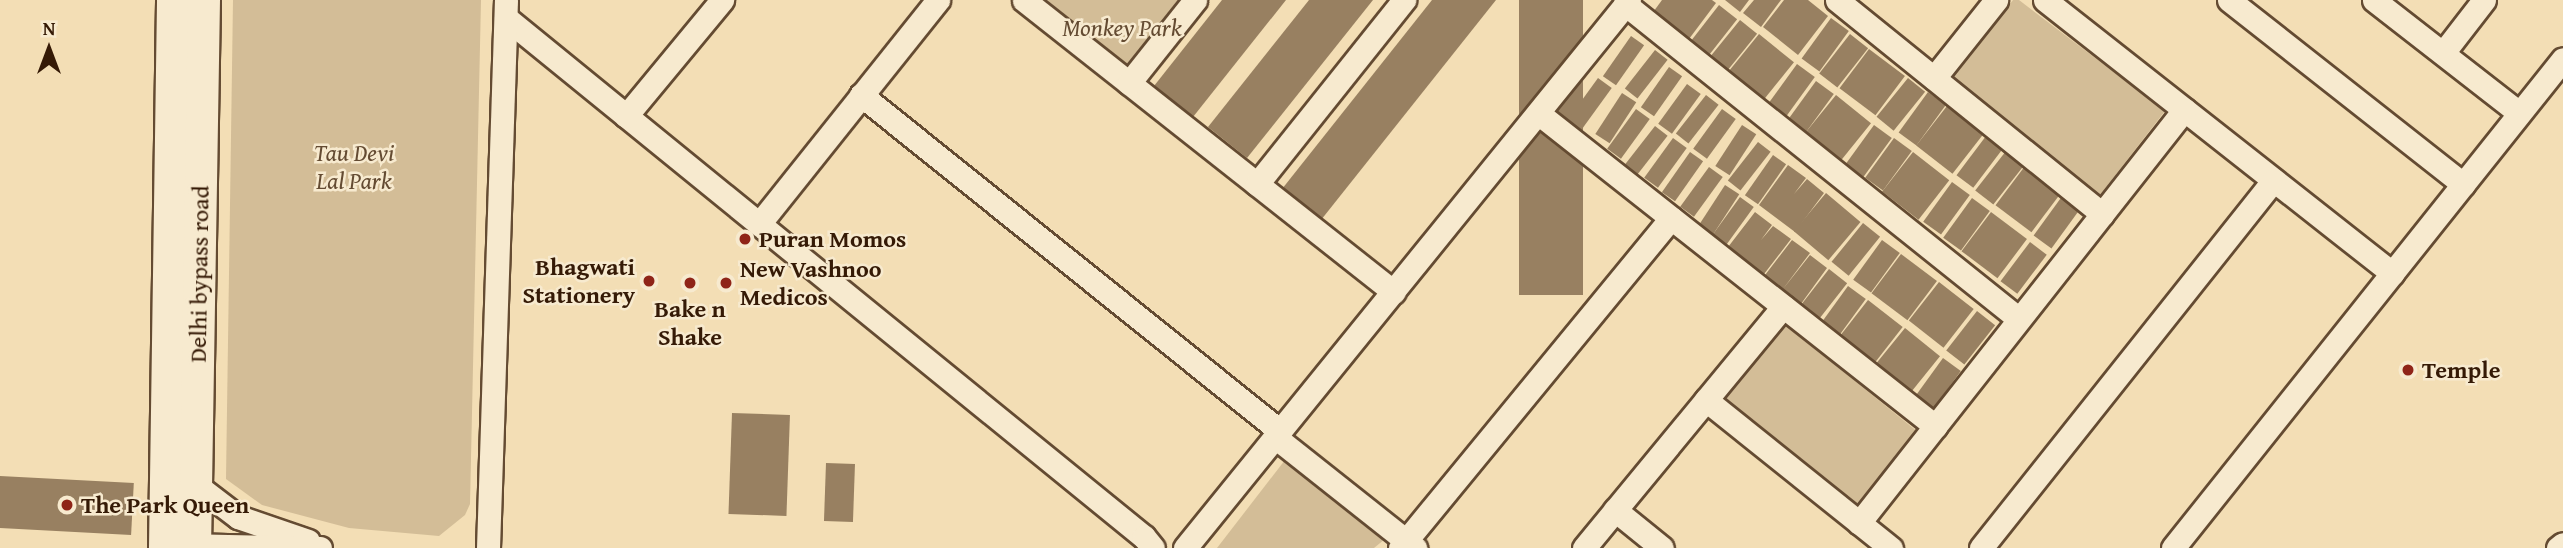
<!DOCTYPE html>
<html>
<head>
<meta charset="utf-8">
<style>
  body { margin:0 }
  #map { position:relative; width:2563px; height:548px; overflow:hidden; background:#f3deb5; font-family:"Gentium Book Plus",serif }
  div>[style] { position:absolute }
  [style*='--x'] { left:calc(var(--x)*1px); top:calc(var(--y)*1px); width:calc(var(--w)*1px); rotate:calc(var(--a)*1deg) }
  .green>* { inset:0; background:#d3bd97; transform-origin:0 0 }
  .building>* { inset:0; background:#988061; transform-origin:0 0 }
  .roads { filter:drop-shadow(2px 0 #644b32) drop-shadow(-2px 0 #644b32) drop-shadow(0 2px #644b32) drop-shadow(0 -2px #644b32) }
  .street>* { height:23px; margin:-11.5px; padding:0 11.5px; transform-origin:11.5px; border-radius:11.5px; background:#f7eacf }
  .secondary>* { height:32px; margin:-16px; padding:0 16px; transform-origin:16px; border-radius:16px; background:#f7eacf }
  .dots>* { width:19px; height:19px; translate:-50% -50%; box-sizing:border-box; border:4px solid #f7eacf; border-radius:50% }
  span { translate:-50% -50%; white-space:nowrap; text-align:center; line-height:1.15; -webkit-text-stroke:5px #f7eacf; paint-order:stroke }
  .park-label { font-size:24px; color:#644b32; font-style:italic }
  .poi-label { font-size:24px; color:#351a06; font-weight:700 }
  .left { translate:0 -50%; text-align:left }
  .right { translate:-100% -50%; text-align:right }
  .street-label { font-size:24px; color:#351a06 }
  .north { position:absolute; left:14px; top:14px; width:70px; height:70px; -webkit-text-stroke:5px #f7eacf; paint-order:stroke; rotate:0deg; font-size:19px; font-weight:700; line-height:28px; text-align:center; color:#351a06 }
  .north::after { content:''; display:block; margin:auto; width:24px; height:32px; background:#351a06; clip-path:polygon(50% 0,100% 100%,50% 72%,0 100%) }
</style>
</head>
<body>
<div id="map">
  <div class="green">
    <div style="clip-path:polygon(233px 0,481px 0,470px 504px,465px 515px,439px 536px,349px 528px,262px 505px,226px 479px)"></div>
    <div style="clip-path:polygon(1041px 0,1179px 0,1127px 67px)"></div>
    <div style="clip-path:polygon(2013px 0,2019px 0,2165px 111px,2100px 195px,1950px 81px)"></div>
    <div style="left:1782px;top:322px;width:173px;height:102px;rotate:39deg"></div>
    <div style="clip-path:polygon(1285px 460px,1385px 539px,1374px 548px,1217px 548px)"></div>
  </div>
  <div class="building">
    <div style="clip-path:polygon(1222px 0,1286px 0,1193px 117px,1154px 86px)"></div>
    <div style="clip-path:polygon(1309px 0,1373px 0,1247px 158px,1208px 127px)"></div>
    <div style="clip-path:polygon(1432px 0,1496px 0,1321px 220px,1282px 189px)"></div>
    <div style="left:1519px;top:0;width:64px;height:295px"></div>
    <div style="clip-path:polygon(1662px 0,1712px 0,1716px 3px,1686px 43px,1651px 15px)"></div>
    <div style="clip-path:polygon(1725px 0,1749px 0,1740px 12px)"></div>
    <div style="clip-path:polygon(1754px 0,1781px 0,1761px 27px,1743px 13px)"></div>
    <div style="clip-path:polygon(1784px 0,1808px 0,1828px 16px,1798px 55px,1763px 27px)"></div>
    <div style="left:1719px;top:5px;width:23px;height:50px;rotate:38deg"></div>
    <div style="left:1831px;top:18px;width:22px;height:50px;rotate:36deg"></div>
    <div style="left:1740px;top:20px;width:22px;height:50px;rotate:39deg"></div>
    <div style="left:1759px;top:34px;width:45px;height:50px;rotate:39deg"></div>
    <div style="left:1850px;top:34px;width:23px;height:50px;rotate:38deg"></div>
    <div style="left:1631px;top:36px;width:16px;height:49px;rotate:35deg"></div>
    <div style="left:1869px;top:49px;width:45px;height:49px;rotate:37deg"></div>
    <div style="left:1655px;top:50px;width:16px;height:49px;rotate:38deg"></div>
    <div style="left:1797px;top:64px;width:22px;height:50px;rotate:36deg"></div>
    <div style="left:1669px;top:67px;width:16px;height:49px;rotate:35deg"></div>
    <div style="left:1598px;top:78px;width:17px;height:49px;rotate:36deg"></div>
    <div style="left:1908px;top:78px;width:22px;height:50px;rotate:39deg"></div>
    <div style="left:1816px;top:81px;width:22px;height:49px;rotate:36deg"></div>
    <div style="left:1687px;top:84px;width:17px;height:49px;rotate:36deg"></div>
    <div style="left:1928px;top:92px;width:22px;height:50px;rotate:36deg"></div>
    <div style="left:1622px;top:93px;width:17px;height:49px;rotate:33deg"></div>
    <div style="left:1706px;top:95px;width:16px;height:49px;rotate:38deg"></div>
    <div style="left:1836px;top:95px;width:45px;height:49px;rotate:39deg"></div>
    <div style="left:1947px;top:106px;width:46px;height:50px;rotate:38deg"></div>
    <div style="left:1636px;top:109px;width:17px;height:49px;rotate:36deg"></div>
    <div style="left:1722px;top:109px;width:17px;height:49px;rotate:36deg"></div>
    <div style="left:1742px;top:125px;width:17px;height:49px;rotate:33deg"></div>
    <div style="left:1874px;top:125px;width:22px;height:49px;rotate:36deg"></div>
    <div style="left:1655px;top:126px;width:16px;height:50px;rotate:38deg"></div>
    <div style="left:1986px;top:136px;width:21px;height:49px;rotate:37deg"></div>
    <div style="left:1673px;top:138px;width:17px;height:49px;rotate:36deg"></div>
    <div style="left:1894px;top:138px;width:22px;height:49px;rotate:36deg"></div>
    <div style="left:1758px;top:142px;width:16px;height:49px;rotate:38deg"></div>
    <div style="left:2006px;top:151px;width:23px;height:50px;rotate:38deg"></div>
    <div style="left:1690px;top:152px;width:16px;height:49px;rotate:35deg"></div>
    <div style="left:1913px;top:152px;width:46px;height:50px;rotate:38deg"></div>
    <div style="left:1773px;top:155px;width:16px;height:49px;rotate:35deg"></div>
    <div style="clip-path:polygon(1788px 165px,1806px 178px,1794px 194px,1807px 179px,1824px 193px,1795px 232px,1759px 205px)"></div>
    <div style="left:2025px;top:166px;width:45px;height:49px;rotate:37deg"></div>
    <div style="left:1709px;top:167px;width:17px;height:49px;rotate:36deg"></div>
    <div style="left:1952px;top:182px;width:22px;height:49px;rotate:36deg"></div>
    <div style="left:1725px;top:185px;width:17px;height:49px;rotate:33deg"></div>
    <div style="left:1826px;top:193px;width:45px;height:50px;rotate:40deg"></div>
    <div style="left:2063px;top:195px;width:22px;height:50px;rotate:36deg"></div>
    <div style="left:1740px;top:197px;width:17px;height:49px;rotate:36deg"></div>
    <div style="left:1972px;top:198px;width:22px;height:49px;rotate:36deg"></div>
    <div style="clip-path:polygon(1755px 212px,1772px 225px,1761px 240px,1773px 226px,1791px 239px,1761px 278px,1725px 251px)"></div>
    <div style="left:1991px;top:212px;width:45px;height:49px;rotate:37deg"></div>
    <div style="left:1863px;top:223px;width:22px;height:50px;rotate:39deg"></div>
    <div style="clip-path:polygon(1792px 240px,1810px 253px,1783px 289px,1810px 255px,1827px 268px,1798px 308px,1762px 279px)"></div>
    <div style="left:1882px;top:240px;width:22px;height:49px;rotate:36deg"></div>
    <div style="left:2030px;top:242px;width:21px;height:49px;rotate:37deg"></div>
    <div style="left:1901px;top:254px;width:45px;height:49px;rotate:37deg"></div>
    <div style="left:1829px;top:269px;width:23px;height:50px;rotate:38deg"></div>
    <div style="left:1939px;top:282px;width:44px;height:49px;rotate:38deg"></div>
    <div style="left:1848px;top:286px;width:22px;height:49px;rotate:36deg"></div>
    <div style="left:1868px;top:300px;width:44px;height:50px;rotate:38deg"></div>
    <div style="left:1977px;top:311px;width:23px;height:50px;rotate:38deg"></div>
    <div style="left:1905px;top:328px;width:45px;height:49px;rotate:39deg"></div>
    <div style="left:1943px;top:358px;width:22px;height:49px;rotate:36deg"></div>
    <div style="left:732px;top:413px;width:58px;height:101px;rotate:2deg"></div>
    <div style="left:826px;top:463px;width:29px;height:58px;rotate:2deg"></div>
    <div style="left:0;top:476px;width:134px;height:52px;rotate:3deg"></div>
  </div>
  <div class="roads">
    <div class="street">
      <div style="--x:1024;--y:0;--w:471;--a:38.3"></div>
      <div style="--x:1837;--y:0;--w:341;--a:38.9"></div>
      <div style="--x:2045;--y:0;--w:442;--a:38.2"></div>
      <div style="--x:2229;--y:0;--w:298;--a:38.2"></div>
      <div style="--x:2374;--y:0;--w:184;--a:37.9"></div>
      <div style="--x:1625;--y:4;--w:504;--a:38.64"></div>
      <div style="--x:506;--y:18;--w:822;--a:39.13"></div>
      <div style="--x:1144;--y:537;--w:14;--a:51"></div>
      <div style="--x:2443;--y:53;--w:67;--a:-52.3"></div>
      <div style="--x:1934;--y:78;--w:100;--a:-51.5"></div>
      <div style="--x:1129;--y:83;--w:106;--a:-51.5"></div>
      <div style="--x:861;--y:95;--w:537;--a:38.73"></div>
      <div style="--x:1538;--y:113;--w:506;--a:38.25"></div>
      <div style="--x:626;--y:116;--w:151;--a:-50.4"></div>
      <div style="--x:1257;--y:184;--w:236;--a:-51.4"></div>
      <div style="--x:759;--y:224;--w:287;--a:-51.4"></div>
      <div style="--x:1706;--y:400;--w:237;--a:38.7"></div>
      <div style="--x:1275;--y:437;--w:179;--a:38.4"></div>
      <div style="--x:196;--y:485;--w:53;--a:37.3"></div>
      <div style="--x:238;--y:517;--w:74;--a:18.9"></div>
      <div style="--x:1615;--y:510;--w:60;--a:39"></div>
      <div style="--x:1859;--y:523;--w:526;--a:-51.8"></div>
      <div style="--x:182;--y:545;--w:138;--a:1.2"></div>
      <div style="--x:488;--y:548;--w:548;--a:-88.12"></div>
      <div style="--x:1185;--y:548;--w:705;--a:-50.98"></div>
      <div style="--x:1400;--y:548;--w:427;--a:-50.6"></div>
      <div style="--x:1584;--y:548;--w:313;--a:-50.5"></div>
      <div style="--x:1981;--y:548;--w:470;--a:-51.5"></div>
      <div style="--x:2173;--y:548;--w:625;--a:-51.43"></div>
      <div style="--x:2558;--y:548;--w:6;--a:-39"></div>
    </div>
    <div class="secondary">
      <div style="--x:165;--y:548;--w:548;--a:-89.16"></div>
      <div style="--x:195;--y:548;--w:548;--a:-89.06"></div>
    </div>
  </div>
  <div class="dots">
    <div style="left:745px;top:239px;background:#8f2418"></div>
    <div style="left:649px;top:281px;background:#8f2418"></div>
    <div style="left:690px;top:283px;background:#8f2418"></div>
    <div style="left:726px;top:283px;background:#8f2418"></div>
    <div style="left:2408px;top:370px;background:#8f2418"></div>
    <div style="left:67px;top:505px;background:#8f2418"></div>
  </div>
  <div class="park-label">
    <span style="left:1122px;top:28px">Monkey Park</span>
    <span style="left:354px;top:167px">Tau Devi<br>Lal Park</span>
  </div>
  <div class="poi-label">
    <span class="left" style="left:759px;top:239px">Puran Momos</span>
    <span class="right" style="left:635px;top:281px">Bhagwati<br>Stationery</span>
    <span class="left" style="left:740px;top:283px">New Vashnoo<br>Medicos</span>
    <span style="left:690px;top:323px">Bake n<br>Shake</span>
    <span class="left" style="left:2422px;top:370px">Temple</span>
    <span class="left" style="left:81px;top:505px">The Park Queen</span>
  </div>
  <div class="street-label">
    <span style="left:199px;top:274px;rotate:-89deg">Delhi bypass road</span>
  </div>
  <div class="north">N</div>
</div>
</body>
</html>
